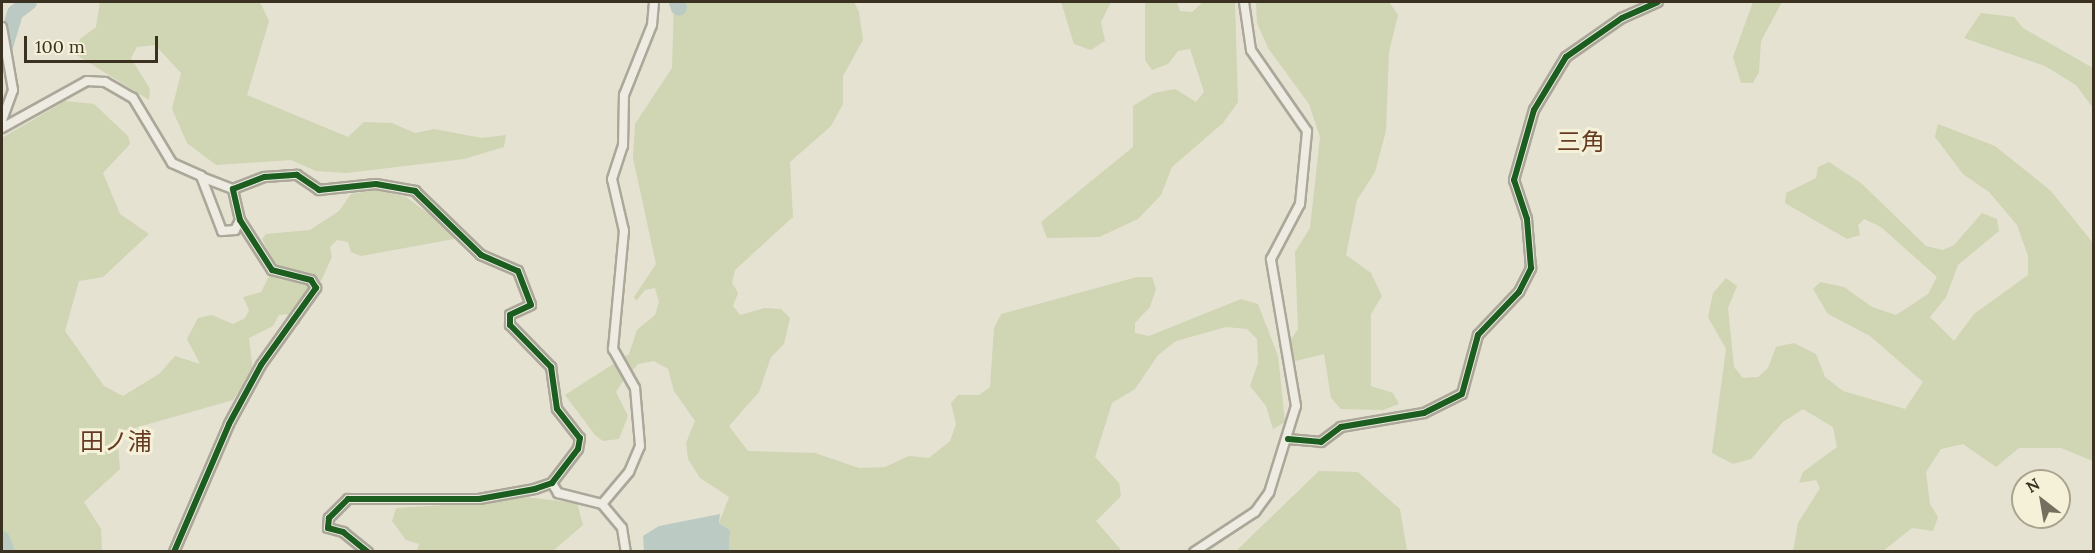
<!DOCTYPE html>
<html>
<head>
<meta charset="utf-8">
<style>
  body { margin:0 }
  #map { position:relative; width:2095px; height:553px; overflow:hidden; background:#e5e2d1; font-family:Lora,"Noto Sans JP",serif }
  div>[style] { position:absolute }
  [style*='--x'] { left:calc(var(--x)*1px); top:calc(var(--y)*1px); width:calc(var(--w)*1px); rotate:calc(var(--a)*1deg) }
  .green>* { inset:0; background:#d0d5b4 }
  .water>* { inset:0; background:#bbcbc4 }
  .river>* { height:16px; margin:-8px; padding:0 8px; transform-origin:8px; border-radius:8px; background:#bbcbc4 }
  .roads { filter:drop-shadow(2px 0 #aba799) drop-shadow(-2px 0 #aba799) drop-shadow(0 2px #aba799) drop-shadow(0 -2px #aba799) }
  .street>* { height:8px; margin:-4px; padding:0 4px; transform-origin:4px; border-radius:4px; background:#eeece2 }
  .cycleway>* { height:6px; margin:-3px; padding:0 3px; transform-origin:3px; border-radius:3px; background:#1b5e20 }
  span { translate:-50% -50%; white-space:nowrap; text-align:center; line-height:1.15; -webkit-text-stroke:6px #f5f1d8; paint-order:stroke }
  .quarter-label { font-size:24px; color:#653a22 }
  .frame { position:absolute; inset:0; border:3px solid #3a3121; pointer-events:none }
  .north { position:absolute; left:2011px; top:469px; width:60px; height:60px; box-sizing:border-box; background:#f5f1d8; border:2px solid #aaa48f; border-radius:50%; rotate:329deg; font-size:16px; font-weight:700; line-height:24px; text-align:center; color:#3a3121 }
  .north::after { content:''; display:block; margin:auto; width:21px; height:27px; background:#766f5f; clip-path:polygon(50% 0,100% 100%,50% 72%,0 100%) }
  .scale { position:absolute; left:24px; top:36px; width:134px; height:27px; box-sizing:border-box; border:3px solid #3a3121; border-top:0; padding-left:8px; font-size:18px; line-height:21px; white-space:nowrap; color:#3a3121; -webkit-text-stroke:4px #f5f1d8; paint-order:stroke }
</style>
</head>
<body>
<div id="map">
  <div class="green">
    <div style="clip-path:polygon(100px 2px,260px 2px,269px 21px,247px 95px,348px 137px,364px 122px,392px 123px,415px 133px,434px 129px,482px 138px,506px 135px,504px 147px,464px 159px,346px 173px,316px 171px,291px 160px,216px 165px,187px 143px,172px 109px,181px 73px,155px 45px,137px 47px,131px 58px,150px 89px,149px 100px,75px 54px,80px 39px,96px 27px)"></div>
    <div style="clip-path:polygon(674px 2px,854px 2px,859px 12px,863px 40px,843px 76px,843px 104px,831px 126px,790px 162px,793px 217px,735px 270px,732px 283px,738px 293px,733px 306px,740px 315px,765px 308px,781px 309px,790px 318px,784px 344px,771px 357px,759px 392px,729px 426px,748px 451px,815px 453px,859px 468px,885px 467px,909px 456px,929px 458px,950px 441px,956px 424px,951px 403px,958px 395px,979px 395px,990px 387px,994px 328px,1001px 314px,1137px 277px,1152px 277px,1156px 289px,1150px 307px,1135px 323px,1135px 333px,1149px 336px,1241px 299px,1258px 304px,1278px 356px,1285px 422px,1273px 429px,1266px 406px,1250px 386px,1258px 363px,1257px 339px,1247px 329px,1226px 327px,1176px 341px,1158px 355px,1135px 389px,1112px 403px,1095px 457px,1119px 483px,1121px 496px,1096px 521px,1122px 551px,729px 552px,730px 530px,719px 523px,729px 497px,700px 478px,688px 459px,686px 443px,695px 421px,674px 391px,668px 369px,654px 361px,638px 364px,623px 381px,616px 392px,628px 416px,619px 439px,603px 441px,595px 435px,565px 395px,629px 354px,637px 330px,655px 315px,659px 302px,655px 288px,645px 290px,636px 301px,634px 297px,656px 264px,633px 158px,635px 124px,672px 68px)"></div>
    <div style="clip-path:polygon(1061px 2px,1111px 2px,1101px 22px,1105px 41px,1091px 50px,1074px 44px)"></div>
    <div style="clip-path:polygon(1145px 2px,1177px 2px,1180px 11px,1192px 12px,1203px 2px,1235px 2px,1238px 102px,1223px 123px,1172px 167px,1161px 195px,1138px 219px,1099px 237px,1047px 238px,1041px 222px,1133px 147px,1133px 106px,1154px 93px,1175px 89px,1196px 102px,1204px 92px,1190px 49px,1178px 51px,1168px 64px,1152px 70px,1145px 60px)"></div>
    <div style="clip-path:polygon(1256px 2px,1389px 2px,1398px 15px,1389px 52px,1386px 131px,1375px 172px,1357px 200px,1346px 255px,1371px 273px,1382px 296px,1371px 314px,1371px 386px,1393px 393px,1399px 404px,1383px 410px,1341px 409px,1331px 398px,1324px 354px,1295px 361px,1290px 341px,1298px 329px,1295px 252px,1310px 228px,1320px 137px,1309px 104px,1268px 48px,1257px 23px)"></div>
    <div style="clip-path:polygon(1753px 2px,1782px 2px,1761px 41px,1759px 72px,1753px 83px,1741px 83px,1733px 57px)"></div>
    <div style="clip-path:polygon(1981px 13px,2014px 17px,2023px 28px,2093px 68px,2093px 108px,2076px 85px,2045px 66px,1964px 38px)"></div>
    <div style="clip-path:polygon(65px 101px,94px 104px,128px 136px,130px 144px,103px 173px,120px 214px,149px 234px,103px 277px,79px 281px,65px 331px,104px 386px,123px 396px,159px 374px,175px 356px,200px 364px,187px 339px,198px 318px,212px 315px,233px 324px,245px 318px,249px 310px,243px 297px,261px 292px,275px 265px,262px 239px,266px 234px,310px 230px,339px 211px,351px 194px,376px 190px,406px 197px,453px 232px,454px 239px,361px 256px,351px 252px,348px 242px,337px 240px,330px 247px,332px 257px,321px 281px,308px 291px,300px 324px,294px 326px,287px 314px,279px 315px,273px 326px,249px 338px,253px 371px,233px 400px,117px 433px,120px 469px,84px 502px,101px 529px,102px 551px,2px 552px,2px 138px)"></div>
    <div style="clip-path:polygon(1938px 124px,1995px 146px,2051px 191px,2093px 243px,2093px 461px,2061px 448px,2019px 448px,1996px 467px,1963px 444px,1941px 449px,1926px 472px,1930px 504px,1938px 517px,1933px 531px,1912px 528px,1883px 551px,1793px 551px,1798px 523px,1820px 488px,1816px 480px,1799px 483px,1803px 472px,1837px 447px,1833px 427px,1803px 409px,1783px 422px,1751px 459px,1733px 464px,1712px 453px,1726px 349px,1708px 317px,1713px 293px,1726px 278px,1737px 286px,1728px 308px,1734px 367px,1743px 378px,1758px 377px,1768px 368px,1776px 347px,1794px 343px,1816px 354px,1825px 377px,1843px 391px,1905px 409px,1923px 382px,1870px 336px,1828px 314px,1813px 289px,1820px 282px,1844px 287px,1872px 307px,1896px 315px,1928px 294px,1937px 277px,1881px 227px,1864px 219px,1858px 225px,1860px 235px,1847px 239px,1785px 203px,1786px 193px,1816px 178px,1818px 167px,1829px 162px,1861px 183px,1926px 246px,1943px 250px,1954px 245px,1982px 213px,1997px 219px,1999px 231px,1958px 265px,1946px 297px,1930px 317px,1954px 341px,1974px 314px,2028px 275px,2028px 256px,2017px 225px,1989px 192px,1963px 174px,1935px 137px)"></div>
    <div style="clip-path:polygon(1319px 471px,1358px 472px,1400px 509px,1407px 551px,1236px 551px)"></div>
    <div style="clip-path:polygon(508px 495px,577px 503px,583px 525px,553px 551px,417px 552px,419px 544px,406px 540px,392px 521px,396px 508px,480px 503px)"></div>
  </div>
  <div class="water">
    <div style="clip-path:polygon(720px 514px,719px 523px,730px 530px,729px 551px,644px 551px,643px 536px,659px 526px)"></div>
  </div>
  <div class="river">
    <div style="--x:677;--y:2;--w:6;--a:72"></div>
    <div style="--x:2;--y:57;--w:46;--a:-73.5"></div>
    <div style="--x:15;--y:13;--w:18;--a:-38"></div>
    <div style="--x:2;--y:539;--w:14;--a:69"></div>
  </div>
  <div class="roads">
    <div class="street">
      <div style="--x:2;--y:27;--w:64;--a:80.1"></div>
      <div style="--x:13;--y:90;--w:33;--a:110"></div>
      <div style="--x:2;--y:128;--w:97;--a:-28.9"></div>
      <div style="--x:87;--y:81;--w:18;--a:3"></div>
      <div style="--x:105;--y:82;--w:32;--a:30"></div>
      <div style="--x:133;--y:98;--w:76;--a:59"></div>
      <div style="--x:172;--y:163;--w:32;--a:24"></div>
      <div style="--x:201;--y:176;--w:59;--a:69.1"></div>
      <div style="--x:222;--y:231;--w:13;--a:-4"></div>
      <div style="--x:235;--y:230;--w:11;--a:-63"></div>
      <div style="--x:204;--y:178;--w:31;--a:21"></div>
      <div style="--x:1288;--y:439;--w:33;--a:5"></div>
      <div style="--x:1321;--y:442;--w:25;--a:-37"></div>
      <div style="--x:1341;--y:427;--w:84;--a:-9.6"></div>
      <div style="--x:1424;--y:413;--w:42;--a:-26.6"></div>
      <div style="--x:1462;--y:394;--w:61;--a:-74.8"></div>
      <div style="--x:1478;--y:335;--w:59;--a:-46.4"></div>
      <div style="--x:1519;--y:292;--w:27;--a:-63"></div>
      <div style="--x:1531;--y:268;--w:49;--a:-94.7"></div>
      <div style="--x:1527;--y:219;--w:41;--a:-108.4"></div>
      <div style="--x:1514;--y:180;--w:73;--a:-74.1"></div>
      <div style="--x:1534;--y:110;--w:62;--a:-58.9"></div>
      <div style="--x:1566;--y:57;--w:68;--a:-34.9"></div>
      <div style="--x:1622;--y:18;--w:39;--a:-24"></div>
      <div style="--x:552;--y:483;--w:12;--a:59"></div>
      <div style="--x:558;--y:493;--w:45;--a:14"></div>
      <div style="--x:602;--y:504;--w:31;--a:50"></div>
      <div style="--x:622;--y:528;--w:24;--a:81"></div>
      <div style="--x:602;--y:504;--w:42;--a:-49.8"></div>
      <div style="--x:629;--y:472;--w:28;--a:-67"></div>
      <div style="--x:640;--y:446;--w:58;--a:-94.9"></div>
      <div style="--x:635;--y:388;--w:45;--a:-119.4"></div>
      <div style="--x:613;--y:349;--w:119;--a:-84.7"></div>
      <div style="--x:624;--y:231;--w:53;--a:-103"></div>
      <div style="--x:612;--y:179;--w:35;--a:-72"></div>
      <div style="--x:623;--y:146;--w:51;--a:-88.9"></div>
      <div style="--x:624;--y:95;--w:75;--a:-68.2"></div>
      <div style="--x:652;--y:25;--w:23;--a:-85"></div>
      <div style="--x:174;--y:552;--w:139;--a:-66.7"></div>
      <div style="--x:229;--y:424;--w:67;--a:-61.5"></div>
      <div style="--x:261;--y:365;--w:95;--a:-54.5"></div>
      <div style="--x:316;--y:288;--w:9;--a:-122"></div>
      <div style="--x:311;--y:280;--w:40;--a:-165.6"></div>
      <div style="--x:272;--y:270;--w:59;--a:-122.6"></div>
      <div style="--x:240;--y:220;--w:32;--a:-103"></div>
      <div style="--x:233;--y:189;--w:34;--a:-21"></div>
      <div style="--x:265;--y:177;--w:32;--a:-4"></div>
      <div style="--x:297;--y:175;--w:27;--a:34"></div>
      <div style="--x:319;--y:190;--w:57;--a:-6"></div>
      <div style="--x:376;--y:184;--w:40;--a:10"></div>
      <div style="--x:415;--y:191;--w:92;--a:44.1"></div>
      <div style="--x:481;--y:255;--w:40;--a:23.4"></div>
      <div style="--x:518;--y:271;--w:36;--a:69"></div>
      <div style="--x:531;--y:305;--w:23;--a:155"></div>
      <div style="--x:510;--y:315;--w:10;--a:90"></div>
      <div style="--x:510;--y:325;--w:59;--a:45.7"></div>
      <div style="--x:551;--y:367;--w:42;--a:81.9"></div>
      <div style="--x:557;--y:409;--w:37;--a:52"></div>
      <div style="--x:580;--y:438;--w:11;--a:100"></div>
      <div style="--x:578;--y:449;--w:43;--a:127.4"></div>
      <div style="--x:552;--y:483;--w:18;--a:161"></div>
      <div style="--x:535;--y:489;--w:57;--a:169.9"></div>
      <div style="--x:479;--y:499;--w:131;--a:180"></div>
      <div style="--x:348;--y:499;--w:27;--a:135"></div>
      <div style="--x:329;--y:518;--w:10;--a:96"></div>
      <div style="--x:328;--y:528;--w:16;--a:15"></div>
      <div style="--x:343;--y:532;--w:32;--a:39"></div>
      <div style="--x:1194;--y:552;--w:73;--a:-33.3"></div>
      <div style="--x:1255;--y:512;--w:24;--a:-54"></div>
      <div style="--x:1269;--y:493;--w:91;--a:-72.8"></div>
      <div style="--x:1296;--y:406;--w:149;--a:-99.7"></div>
      <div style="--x:1271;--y:259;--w:62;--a:-62.2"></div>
      <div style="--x:1300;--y:204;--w:73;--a:-84.5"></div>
      <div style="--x:1307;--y:131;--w:98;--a:-124.7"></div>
      <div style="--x:1251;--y:50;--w:49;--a:-98.3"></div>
    </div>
  </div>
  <div class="cycleway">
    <div style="--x:1288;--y:439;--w:33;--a:5"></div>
    <div style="--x:1321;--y:442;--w:25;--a:-37"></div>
    <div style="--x:1341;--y:427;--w:84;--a:-9.6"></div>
    <div style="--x:1424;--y:413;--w:42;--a:-26.6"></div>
    <div style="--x:1462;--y:394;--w:61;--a:-74.8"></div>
    <div style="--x:1478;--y:335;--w:59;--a:-46.4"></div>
    <div style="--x:1519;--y:292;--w:27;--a:-63"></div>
    <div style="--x:1531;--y:268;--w:49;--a:-94.7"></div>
    <div style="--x:1527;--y:219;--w:41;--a:-108.4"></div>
    <div style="--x:1514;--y:180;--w:73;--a:-74.1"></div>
    <div style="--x:1534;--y:110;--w:62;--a:-58.9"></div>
    <div style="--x:1566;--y:57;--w:68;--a:-34.9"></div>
    <div style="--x:1622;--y:18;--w:39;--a:-24"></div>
    <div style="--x:174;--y:552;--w:139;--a:-66.7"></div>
    <div style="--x:229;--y:424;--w:67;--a:-61.5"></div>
    <div style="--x:261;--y:365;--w:95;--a:-54.5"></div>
    <div style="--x:316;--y:288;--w:9;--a:-122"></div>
    <div style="--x:311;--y:280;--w:40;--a:-165.6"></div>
    <div style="--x:272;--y:270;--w:59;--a:-122.6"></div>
    <div style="--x:240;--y:220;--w:32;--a:-103"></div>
    <div style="--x:233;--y:189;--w:34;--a:-21"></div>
    <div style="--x:265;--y:177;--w:32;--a:-4"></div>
    <div style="--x:297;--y:175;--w:27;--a:34"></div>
    <div style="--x:319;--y:190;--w:57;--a:-6"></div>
    <div style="--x:376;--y:184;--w:40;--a:10"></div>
    <div style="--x:415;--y:191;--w:92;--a:44.1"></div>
    <div style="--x:481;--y:255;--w:40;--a:23.4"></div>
    <div style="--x:518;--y:271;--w:36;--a:69"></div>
    <div style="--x:531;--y:305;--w:23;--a:155"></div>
    <div style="--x:510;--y:315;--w:10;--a:90"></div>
    <div style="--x:510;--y:325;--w:59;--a:45.7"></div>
    <div style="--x:551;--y:367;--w:42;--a:81.9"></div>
    <div style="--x:557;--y:409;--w:37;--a:52"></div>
    <div style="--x:580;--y:438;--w:11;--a:100"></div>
    <div style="--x:578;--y:449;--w:43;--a:127.4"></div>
    <div style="--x:552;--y:483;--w:18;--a:161"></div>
    <div style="--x:535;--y:489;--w:57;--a:169.9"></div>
    <div style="--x:479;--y:499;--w:131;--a:180"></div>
    <div style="--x:348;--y:499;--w:27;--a:135"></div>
    <div style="--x:329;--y:518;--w:10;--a:96"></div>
    <div style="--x:328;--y:528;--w:16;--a:15"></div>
    <div style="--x:343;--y:532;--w:32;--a:39"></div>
  </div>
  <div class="quarter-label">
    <span style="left:1581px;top:142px">三角</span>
    <span style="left:116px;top:442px">田ノ浦</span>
  </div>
  <div class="frame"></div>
  <div class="north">N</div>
  <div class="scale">100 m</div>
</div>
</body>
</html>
